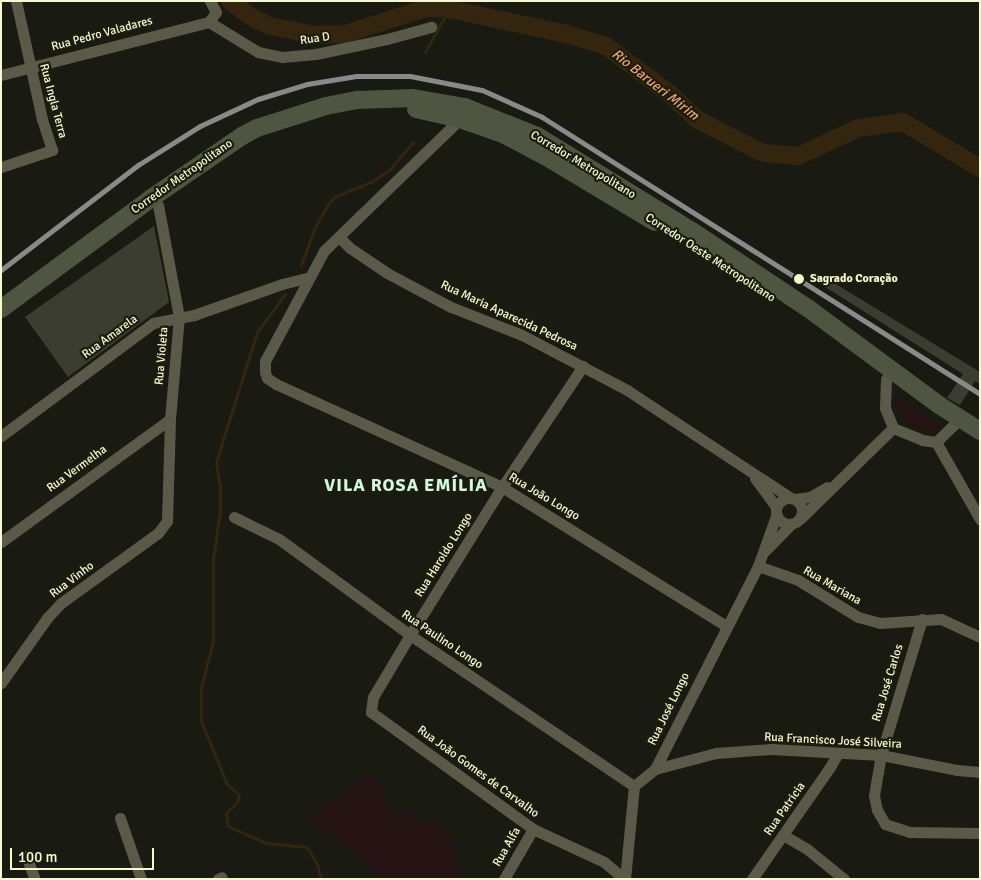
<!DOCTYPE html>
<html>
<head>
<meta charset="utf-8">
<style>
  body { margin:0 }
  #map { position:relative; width:981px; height:880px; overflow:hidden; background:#191a12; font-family:Signika,sans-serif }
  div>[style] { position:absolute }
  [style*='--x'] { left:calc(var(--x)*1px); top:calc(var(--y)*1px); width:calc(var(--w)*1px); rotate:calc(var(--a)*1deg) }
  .green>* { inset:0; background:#251313 }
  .stream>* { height:3px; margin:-1.5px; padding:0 1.5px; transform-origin:1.5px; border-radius:1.5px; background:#34260e }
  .river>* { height:18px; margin:-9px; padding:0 9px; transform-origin:9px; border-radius:9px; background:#34260e }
  .building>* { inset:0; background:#3b3d30 }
  .minor>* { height:11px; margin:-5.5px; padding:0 5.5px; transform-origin:5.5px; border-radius:5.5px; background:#5a5a48 }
  .minor>.ring { margin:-5.5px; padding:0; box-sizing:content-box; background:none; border:11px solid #5a5a48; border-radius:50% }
  .primary>* { height:18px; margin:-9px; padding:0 9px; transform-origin:9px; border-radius:9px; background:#4e5541 }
  .rail-1>* { height:5px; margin:-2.5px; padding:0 2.5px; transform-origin:2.5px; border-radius:2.5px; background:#898989 }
  .dots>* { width:14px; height:14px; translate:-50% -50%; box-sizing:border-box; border:2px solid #1b1e0e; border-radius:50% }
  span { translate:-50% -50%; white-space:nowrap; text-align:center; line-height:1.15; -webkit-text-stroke:4.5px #1b1e0e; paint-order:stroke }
  .street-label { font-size:12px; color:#f6fad0 }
  .stop-label { font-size:12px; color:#f6fad0; font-weight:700 }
  .left { translate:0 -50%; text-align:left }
  .water-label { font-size:14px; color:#eea46a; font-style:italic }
  .district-label { font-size:18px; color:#d2fae0; font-weight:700; letter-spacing:1px }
  .frame { position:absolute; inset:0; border:2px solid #f6fad0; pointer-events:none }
  .scale { position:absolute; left:10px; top:848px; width:144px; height:22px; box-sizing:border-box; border:2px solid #f6fad0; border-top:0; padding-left:6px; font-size:15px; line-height:18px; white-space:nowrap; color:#f6fad0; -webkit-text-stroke:4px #1b1e0e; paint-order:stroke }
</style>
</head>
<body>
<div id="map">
  <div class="green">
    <div style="clip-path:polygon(895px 397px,940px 426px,930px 431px,908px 424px,895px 406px)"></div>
    <div style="clip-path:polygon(369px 774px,386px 790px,382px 799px,392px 812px,398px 814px,406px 808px,420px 824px,434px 821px,448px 834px,462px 879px,380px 879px,358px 854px,342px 842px,323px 830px,304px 822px)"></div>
  </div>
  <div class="stream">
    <div style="--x:425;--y:52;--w:49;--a:-60.8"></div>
    <div style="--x:301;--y:265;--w:40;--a:-69.8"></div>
    <div style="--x:315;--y:227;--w:24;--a:-60"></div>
    <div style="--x:327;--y:206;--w:11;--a:-52"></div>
    <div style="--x:334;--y:197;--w:42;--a:-22.3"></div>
    <div style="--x:373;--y:181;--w:19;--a:-35"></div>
    <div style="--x:389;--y:170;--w:37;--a:-49"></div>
    <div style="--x:285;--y:294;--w:47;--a:126.4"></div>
    <div style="--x:257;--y:332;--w:136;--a:107.5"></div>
    <div style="--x:216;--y:462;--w:24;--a:81"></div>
    <div style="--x:220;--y:486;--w:24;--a:90"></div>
    <div style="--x:220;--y:510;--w:50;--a:98"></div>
    <div style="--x:213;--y:560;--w:81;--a:90"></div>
    <div style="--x:213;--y:641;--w:49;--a:104.3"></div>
    <div style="--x:201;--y:688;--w:33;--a:90"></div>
    <div style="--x:201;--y:721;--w:68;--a:67.6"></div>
    <div style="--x:227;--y:784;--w:16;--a:43"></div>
    <div style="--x:239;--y:795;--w:7;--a:106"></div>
    <div style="--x:237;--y:802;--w:16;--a:135"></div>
    <div style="--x:226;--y:813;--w:13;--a:81"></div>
    <div style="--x:228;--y:826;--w:42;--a:24.1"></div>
    <div style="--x:266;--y:843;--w:41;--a:5.6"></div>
    <div style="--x:307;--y:847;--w:20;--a:60"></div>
    <div style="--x:317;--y:864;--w:16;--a:75"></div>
  </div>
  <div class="river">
    <div style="--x:230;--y:1;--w:26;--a:37"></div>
    <div style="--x:251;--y:17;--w:21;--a:25"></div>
    <div style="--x:270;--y:26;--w:46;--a:11.3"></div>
    <div style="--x:315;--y:35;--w:30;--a:-2"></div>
    <div style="--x:345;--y:34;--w:85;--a:-17.8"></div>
    <div style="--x:426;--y:8;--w:23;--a:2"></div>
    <div style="--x:449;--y:9;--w:121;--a:12"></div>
    <div style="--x:567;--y:34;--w:41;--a:17.1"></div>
    <div style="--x:606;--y:46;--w:80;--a:36.9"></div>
    <div style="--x:670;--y:94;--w:38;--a:43"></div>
    <div style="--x:698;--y:120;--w:73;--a:26.9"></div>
    <div style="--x:763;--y:153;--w:35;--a:5"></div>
    <div style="--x:798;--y:156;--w:67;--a:-24.7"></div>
    <div style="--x:859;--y:128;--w:44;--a:-7.8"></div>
    <div style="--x:903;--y:122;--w:90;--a:30.9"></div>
  </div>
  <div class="building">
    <div style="clip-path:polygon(154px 226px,169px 302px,68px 377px,25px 317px)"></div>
    <div style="clip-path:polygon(826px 278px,980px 372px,980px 384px,975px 381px,960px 405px,947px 398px,963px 374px,822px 285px)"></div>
  </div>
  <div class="minor">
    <div style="--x:209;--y:22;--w:57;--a:31.5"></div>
    <div style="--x:258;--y:52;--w:25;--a:12"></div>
    <div style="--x:282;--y:57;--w:34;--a:-5"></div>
    <div style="--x:316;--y:54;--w:73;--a:-11.9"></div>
    <div style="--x:387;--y:39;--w:46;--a:-15.3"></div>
    <div style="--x:209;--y:22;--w:12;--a:-55"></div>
    <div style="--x:216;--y:12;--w:13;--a:-119"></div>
    <div style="--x:1;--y:75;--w:215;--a:-14.3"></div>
    <div style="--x:460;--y:119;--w:190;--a:135.9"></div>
    <div style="--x:324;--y:251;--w:125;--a:118.2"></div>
    <div style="--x:265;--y:361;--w:11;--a:90"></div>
    <div style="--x:265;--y:372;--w:6;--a:72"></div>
    <div style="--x:267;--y:378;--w:11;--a:34"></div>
    <div style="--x:276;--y:384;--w:248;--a:24.5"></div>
    <div style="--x:502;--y:487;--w:264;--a:31.8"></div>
    <div style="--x:1;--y:167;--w:54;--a:-18.4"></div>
    <div style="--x:52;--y:150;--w:33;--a:-108"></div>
    <div style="--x:42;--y:119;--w:121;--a:-102.4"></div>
    <div style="--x:339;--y:237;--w:16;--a:45"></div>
    <div style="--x:350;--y:248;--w:45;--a:34"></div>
    <div style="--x:387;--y:273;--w:72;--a:28"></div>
    <div style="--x:451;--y:307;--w:76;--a:21.5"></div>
    <div style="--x:522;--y:335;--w:119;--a:27.6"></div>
    <div style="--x:627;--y:390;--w:196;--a:33.4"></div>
    <div style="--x:583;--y:366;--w:146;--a:123.8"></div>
    <div style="--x:502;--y:487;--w:174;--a:121.9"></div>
    <div style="--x:410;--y:635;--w:72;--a:120.8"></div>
    <div style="--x:373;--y:697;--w:15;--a:98"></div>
    <div style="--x:371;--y:712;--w:200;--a:35.8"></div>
    <div style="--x:533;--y:829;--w:78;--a:24.9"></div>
    <div style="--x:604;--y:862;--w:26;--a:40"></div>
    <div style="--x:886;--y:379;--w:29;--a:92"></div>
    <div style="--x:885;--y:408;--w:22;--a:68"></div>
    <div style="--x:893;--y:428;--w:31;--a:22"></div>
    <div style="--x:922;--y:440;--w:14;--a:8"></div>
    <div style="--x:1;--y:436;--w:189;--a:-36.6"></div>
    <div style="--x:153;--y:323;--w:42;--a:-11"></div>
    <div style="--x:194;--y:315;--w:93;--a:-19.4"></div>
    <div style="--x:282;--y:284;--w:29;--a:-14"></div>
    <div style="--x:936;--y:442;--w:89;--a:60.3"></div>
    <div style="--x:936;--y:442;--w:33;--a:-44"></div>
    <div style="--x:755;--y:478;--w:36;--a:54"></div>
    <div class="ring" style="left:776px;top:498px;width:15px;height:15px"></div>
    <div style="--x:795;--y:499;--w:15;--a:-8"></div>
    <div style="--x:810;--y:497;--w:20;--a:-30"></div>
    <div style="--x:234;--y:517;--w:50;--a:26.1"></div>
    <div style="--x:279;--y:539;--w:162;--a:36.2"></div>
    <div style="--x:410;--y:635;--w:270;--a:34"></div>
    <div style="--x:801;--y:518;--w:129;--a:-44.4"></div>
    <div style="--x:1;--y:542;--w:209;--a:-36"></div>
    <div style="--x:765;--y:551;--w:36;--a:-46"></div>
    <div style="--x:758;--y:566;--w:42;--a:19.3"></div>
    <div style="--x:798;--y:580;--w:70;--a:31.7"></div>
    <div style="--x:858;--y:617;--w:23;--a:15"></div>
    <div style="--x:880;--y:623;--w:61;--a:-3.8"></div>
    <div style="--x:941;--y:619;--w:43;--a:24.8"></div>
    <div style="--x:922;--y:619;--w:142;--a:106.8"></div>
    <div style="--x:881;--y:755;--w:41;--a:99.9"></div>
    <div style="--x:874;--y:795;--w:15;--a:79"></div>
    <div style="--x:877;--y:810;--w:16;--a:60"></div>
    <div style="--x:885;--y:824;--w:25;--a:18"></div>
    <div style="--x:909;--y:832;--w:71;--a:0.8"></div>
    <div style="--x:1;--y:683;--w:80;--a:-54.7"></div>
    <div style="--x:47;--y:618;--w:21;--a:-47"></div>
    <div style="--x:61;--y:603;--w:120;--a:-35.8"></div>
    <div style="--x:158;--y:533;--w:15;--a:-53"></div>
    <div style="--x:167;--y:521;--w:102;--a:-88.3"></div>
    <div style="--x:170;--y:419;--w:102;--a:-85"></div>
    <div style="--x:179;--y:317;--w:114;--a:-100.6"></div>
    <div style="--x:655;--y:769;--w:63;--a:-14.7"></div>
    <div style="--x:716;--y:753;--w:55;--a:-4.2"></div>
    <div style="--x:771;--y:749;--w:110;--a:3.1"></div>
    <div style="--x:881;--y:755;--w:77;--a:11.2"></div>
    <div style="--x:957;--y:770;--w:23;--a:5"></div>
    <div style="--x:120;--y:818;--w:65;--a:71"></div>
    <div style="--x:783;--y:835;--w:28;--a:30"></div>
    <div style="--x:807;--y:849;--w:48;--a:39"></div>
    <div style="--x:26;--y:856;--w:25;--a:69"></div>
    <div style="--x:218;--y:879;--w:4;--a:-27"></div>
    <div style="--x:504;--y:879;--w:58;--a:-59.9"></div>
    <div style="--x:625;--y:879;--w:93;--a:-84.5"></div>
    <div style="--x:634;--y:786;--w:27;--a:-39"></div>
    <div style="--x:655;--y:769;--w:228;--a:-63.1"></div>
    <div style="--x:758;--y:566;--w:53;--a:-70.2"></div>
    <div style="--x:752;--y:879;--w:136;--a:-55.1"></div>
    <div style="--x:830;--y:767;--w:16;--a:-60"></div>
  </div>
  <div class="primary">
    <div style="--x:416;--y:109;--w:45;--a:12.8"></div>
    <div style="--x:460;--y:119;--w:46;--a:19.2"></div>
    <div style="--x:503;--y:134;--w:53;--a:28"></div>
    <div style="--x:550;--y:159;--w:122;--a:31"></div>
    <div style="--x:1;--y:309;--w:185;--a:-36.4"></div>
    <div style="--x:150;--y:199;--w:112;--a:-34.4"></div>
    <div style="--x:242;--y:136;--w:17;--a:-28"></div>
    <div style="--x:257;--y:128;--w:72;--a:-17.7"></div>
    <div style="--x:326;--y:106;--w:33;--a:-11"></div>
    <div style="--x:358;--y:100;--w:55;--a:-2.1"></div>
    <div style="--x:413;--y:98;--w:53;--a:9.8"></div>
    <div style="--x:465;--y:107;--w:78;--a:21.9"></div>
    <div style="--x:537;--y:136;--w:182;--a:31.5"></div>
    <div style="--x:692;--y:231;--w:141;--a:33.7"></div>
    <div style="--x:809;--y:309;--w:162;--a:36.4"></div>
    <div style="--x:939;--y:405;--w:49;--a:32.4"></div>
  </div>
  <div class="rail-1">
    <div style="--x:1;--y:270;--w:173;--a:-37.5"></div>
    <div style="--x:138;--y:165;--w:73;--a:-32.2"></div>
    <div style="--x:200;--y:126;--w:64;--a:-25"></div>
    <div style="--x:258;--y:99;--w:51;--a:-17"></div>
    <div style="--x:307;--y:84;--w:50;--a:-9.3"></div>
    <div style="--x:356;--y:76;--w:54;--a:0"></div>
    <div style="--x:410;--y:76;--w:73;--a:11"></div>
    <div style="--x:482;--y:90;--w:66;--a:24.2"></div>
    <div style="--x:542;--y:117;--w:518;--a:32.31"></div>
  </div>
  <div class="dots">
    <div style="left:799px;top:279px;background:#f6fad0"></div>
  </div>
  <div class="street-label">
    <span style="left:102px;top:34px;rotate:-15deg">Rua Pedro Valadares</span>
    <span style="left:315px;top:39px;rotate:-8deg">Rua D</span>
    <span style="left:53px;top:101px;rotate:75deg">Rua Ingla Terra</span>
    <span style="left:583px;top:165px;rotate:31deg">Corredor Metropolitano</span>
    <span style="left:182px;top:177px;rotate:-35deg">Corredor Metropolitano</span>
    <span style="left:710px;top:258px;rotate:33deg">Corredor Oeste Metropolitano</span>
    <span style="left:509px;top:316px;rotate:25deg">Rua Maria Aparecida Pedrosa</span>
    <span style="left:110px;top:337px;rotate:-36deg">Rua Amarela</span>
    <span style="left:162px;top:356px;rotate:-85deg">Rua Violeta</span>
    <span style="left:77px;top:469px;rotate:-36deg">Rua Vermelha</span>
    <span style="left:544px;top:497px;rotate:31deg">Rua João Longo</span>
    <span style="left:444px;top:555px;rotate:-58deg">Rua Haroldo Longo</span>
    <span style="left:72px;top:580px;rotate:-37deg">Rua Vinho</span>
    <span style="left:832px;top:586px;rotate:30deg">Rua Mariana</span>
    <span style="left:442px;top:640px;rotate:34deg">Rua Paulino Longo</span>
    <span style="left:888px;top:683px;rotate:-73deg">Rua José Carlos</span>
    <span style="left:669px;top:709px;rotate:-64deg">Rua José Longo</span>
    <span style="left:833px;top:741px;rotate:3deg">Rua Francisco José Silveira</span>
    <span style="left:478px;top:772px;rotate:36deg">Rua João Gomes de Carvalho</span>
    <span style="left:785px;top:809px;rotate:-55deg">Rua Patricia</span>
    <span style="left:507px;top:847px;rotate:-60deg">Rua Alfa</span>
  </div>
  <div class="stop-label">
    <span class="left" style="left:810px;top:279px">Sagrado Coração</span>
  </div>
  <div class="water-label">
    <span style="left:655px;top:85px;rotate:38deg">Rio Barueri Mirim</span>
  </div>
  <div class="district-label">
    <span style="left:406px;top:485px">VILA ROSA EMÍLIA</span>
  </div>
  <div class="frame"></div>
  <div class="scale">100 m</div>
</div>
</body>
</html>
